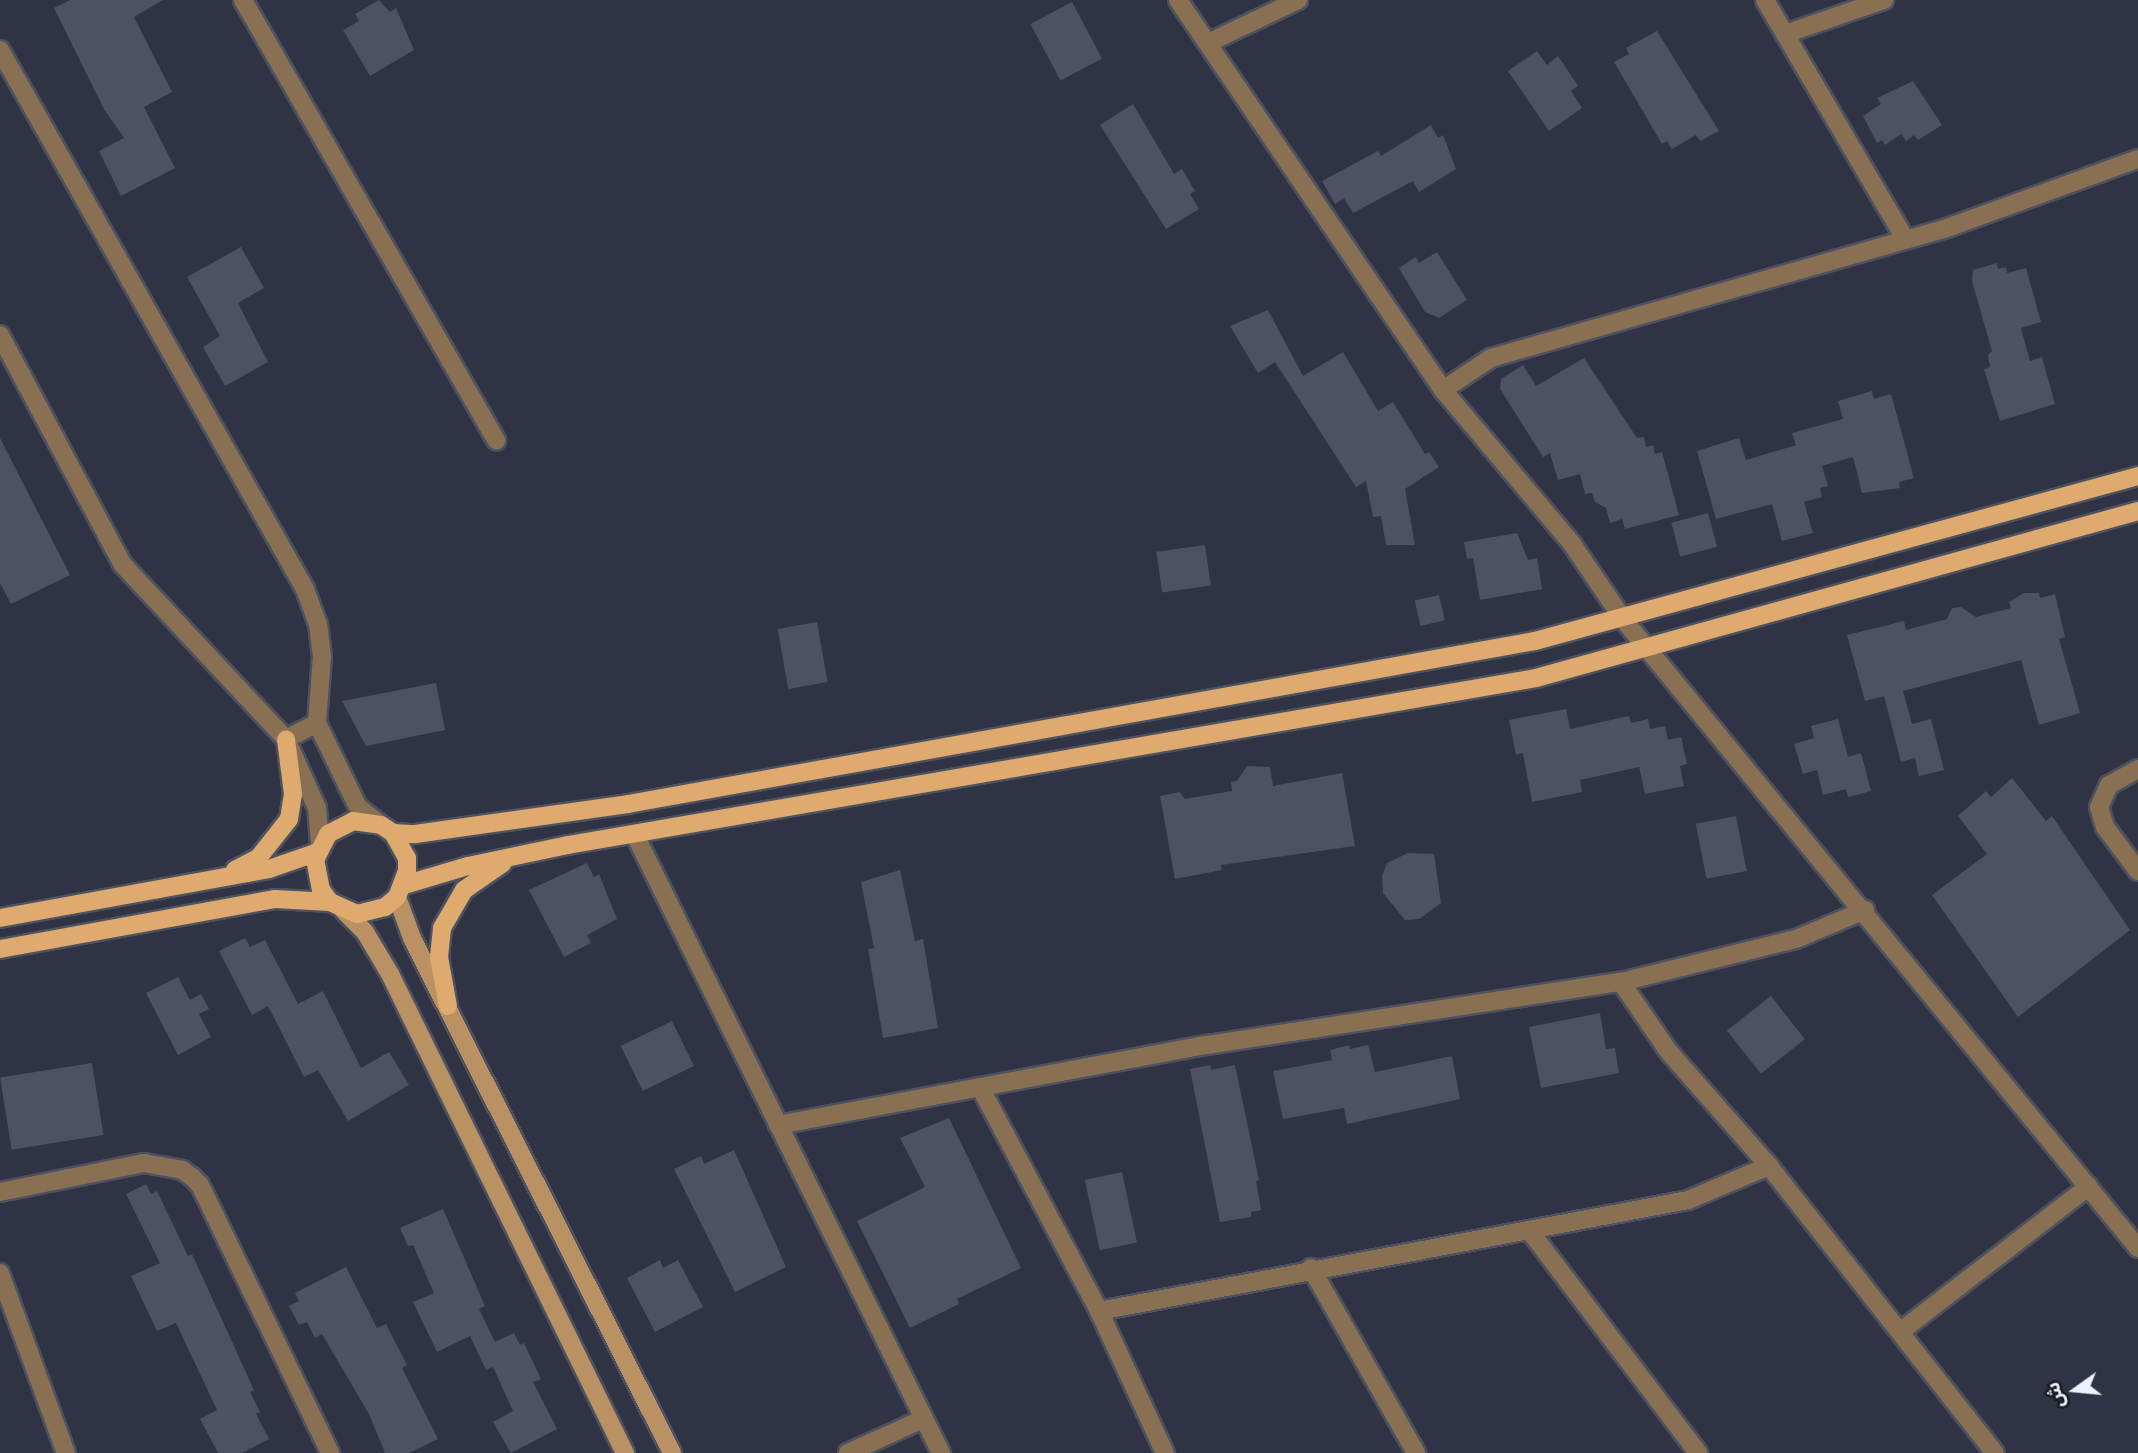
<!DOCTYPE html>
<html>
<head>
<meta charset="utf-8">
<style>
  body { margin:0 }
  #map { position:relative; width:2138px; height:1453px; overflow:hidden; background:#2f3343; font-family:"Open Sans","Noto Sans Arabic",sans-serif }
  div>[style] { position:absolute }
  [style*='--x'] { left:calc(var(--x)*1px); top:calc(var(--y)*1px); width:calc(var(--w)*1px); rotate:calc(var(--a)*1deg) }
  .building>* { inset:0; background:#4d5163; transform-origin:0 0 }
  .roads { filter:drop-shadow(2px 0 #4d5160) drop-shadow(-2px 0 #4d5160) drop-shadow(0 2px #4d5160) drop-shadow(0 -2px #4d5160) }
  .street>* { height:18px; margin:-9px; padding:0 9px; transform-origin:9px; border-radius:9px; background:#8a7053 }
  .secondary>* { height:18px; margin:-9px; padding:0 9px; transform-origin:9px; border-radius:9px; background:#ba9162 }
  .primary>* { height:18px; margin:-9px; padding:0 9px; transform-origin:9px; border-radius:9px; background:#dfaa6d }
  span { translate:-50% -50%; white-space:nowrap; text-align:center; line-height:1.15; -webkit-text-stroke:5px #191b23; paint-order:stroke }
  .north { position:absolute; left:2040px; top:1355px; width:70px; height:70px; -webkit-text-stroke:5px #191b23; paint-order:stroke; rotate:255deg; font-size:19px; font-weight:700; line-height:28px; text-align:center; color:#edeffa }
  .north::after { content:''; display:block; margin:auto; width:24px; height:32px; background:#edeffa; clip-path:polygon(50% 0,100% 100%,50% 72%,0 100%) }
</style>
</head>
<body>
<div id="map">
  <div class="building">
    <div style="clip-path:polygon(70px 0,163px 0,134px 17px,172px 92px,144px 107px,175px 168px,121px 196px,99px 151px,124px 138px,104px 109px,54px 8px)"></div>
    <div style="clip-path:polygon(379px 0,390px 12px,396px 8px,414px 50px,370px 76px,343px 30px,359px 21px,355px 14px)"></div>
    <div style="left:1072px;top:2px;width:64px;height:47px;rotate:62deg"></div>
    <div style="clip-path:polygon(1657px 31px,1719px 131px,1700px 141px,1696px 135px,1672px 149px,1667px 141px,1662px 144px,1614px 62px,1629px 54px,1626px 48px)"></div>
    <div style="clip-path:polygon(1537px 51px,1547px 65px,1558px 56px,1578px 86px,1571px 91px,1582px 108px,1549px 131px,1508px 71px)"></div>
    <div style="clip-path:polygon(1913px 81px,1942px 125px,1918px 140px,1914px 135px,1906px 141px,1901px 134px,1885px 145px,1882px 140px,1877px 143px,1863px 116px,1881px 104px,1877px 98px)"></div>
    <div style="clip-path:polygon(1133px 104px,1174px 174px,1182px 169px,1195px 191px,1190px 194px,1199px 209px,1166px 229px,1100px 125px)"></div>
    <div style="clip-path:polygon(1431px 125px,1438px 138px,1443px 135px,1456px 169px,1419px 192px,1413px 181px,1353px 213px,1344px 198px,1335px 204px,1322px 181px,1378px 151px,1381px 156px)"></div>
    <div style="clip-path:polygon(241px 247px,264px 288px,238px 303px,268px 362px,225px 386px,203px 347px,220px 336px,187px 277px)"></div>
    <div style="clip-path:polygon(1437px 252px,1467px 300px,1439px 318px,1425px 312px,1399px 268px,1416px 257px,1419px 263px)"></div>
    <div style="clip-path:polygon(1997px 263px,1998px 269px,2006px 267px,2007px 273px,2026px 268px,2041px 322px,2021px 328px,2030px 361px,2042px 357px,2055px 404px,2000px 421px,1984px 369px,1990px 367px,1988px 355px,1992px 351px,1972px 281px,1973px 270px)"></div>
    <div style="clip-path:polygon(1268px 310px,1303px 376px,1343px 352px,1378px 411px,1393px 402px,1425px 454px,1429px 452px,1439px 467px,1405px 489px,1415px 545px,1386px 545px,1381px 516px,1373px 517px,1366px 481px,1356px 487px,1275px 362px,1258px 373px,1230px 326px)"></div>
    <div style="clip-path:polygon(1584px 358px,1637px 438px,1644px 437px,1646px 447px,1653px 445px,1655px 454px,1662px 452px,1679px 515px,1625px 529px,1622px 519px,1610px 523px,1606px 508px,1595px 502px,1592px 493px,1585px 494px,1580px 474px,1558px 480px,1550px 453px,1543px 457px,1500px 389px,1501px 379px,1523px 365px,1536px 386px)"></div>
    <div style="clip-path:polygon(1872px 391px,1874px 399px,1891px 394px,1914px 478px,1899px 482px,1900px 488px,1862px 493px,1853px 457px,1822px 466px,1828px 486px,1820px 488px,1822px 497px,1804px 502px,1813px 533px,1782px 541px,1772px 504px,1716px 519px,1697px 451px,1739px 438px,1746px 460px,1796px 445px,1792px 433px,1843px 419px,1838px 401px)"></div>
    <div style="clip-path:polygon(0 438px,70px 575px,11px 604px,0 583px)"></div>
    <div style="left:1708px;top:513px;width:35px;height:38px;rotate:75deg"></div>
    <div style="clip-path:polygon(1517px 533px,1528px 560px,1537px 558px,1542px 589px,1480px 600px,1473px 558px,1467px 559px,1464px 542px)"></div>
    <div style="left:1205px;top:545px;width:41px;height:49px;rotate:82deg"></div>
    <div style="clip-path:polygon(2024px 593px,2039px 593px,2040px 598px,2055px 594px,2065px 637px,2059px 639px,2080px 713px,2039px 725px,2021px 660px,1903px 691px,1912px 724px,1931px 719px,1944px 770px,1919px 776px,1915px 758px,1901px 762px,1884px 696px,1865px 701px,1847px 635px,1904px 621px,1906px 630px,1947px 619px,1952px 608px,1961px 607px,1976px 617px,2011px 608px,2009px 602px)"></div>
    <div style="left:1439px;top:595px;width:26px;height:25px;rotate:77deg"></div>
    <div style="left:817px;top:622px;width:61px;height:40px;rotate:80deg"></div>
    <div style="clip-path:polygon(436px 683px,445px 730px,366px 746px,342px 701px)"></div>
    <div style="clip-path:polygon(1566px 709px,1570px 729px,1629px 716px,1631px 723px,1648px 719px,1650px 729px,1665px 726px,1668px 740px,1681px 737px,1687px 764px,1680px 766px,1684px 786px,1645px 794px,1639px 767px,1580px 780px,1582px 792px,1532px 802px,1523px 753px,1516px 755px,1509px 720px)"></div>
    <div style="clip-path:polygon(1838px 719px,1848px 757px,1861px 753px,1871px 791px,1848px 797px,1846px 789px,1823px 795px,1817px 770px,1803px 774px,1794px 744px,1814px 738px,1811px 726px)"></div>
    <div style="clip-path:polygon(1247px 766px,1270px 767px,1273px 786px,1342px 773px,1355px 846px,1221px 865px,1222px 870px,1175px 879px,1160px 796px,1180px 792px,1185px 799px,1232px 791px,1231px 782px,1237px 781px)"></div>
    <div style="clip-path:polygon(2012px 778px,2046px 821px,2052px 816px,2130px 930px,2018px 1017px,1932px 895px,1987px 854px,1958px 816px,1986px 791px,1991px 797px)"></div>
    <div style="left:1736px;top:816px;width:56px;height:41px;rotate:79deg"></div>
    <div style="clip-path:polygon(1408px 853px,1434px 854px,1441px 903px,1419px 919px,1405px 920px,1383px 893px,1382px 876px,1387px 863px)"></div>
    <div style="clip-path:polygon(587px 863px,594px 877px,599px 874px,617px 919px,587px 935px,591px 943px,564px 957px,529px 890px)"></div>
    <div style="clip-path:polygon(900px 870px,915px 941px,923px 939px,938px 1028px,883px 1038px,868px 949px,874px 948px,861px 882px)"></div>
    <div style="clip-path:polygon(245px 938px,250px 947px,265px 940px,298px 1004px,323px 991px,361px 1068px,389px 1052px,409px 1085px,348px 1121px,318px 1070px,304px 1077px,268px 1006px,252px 1015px,219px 951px)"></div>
    <div style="clip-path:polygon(178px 977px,190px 1000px,201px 994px,209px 1009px,199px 1014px,211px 1037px,178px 1055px,146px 993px)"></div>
    <div style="left:1771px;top:996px;width:55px;height:56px;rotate:52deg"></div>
    <div style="clip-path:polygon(1600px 1013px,1606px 1049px,1615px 1048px,1619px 1073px,1541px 1088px,1529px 1027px)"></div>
    <div style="left:672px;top:1021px;width:50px;height:57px;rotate:64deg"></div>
    <div style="clip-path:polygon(1349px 1045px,1350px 1049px,1368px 1045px,1375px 1072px,1452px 1056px,1460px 1099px,1347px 1124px,1344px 1108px,1283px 1119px,1273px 1071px,1332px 1060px,1330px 1050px)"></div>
    <div style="left:92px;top:1063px;width:73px;height:93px;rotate:81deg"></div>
    <div style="clip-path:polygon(1210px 1065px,1211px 1070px,1235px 1065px,1259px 1180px,1256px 1181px,1261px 1210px,1251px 1212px,1251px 1217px,1220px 1222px,1190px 1069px)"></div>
    <div style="clip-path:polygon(949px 1118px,1021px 1268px,957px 1299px,959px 1304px,910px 1328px,857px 1221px,925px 1187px,900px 1138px)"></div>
    <div style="clip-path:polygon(734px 1150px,786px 1267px,735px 1292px,674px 1169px,701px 1156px,704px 1164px)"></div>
    <div style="left:1122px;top:1172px;width:72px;height:38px;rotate:78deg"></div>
    <div style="clip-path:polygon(146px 1184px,151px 1194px,157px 1191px,188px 1256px,192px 1254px,254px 1390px,250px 1392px,260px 1412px,256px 1414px,269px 1439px,242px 1453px,218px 1453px,200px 1419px,217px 1410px,176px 1323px,157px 1331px,131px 1276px,160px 1263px,126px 1194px)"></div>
    <div style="clip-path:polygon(443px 1209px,485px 1306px,479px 1309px,495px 1342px,514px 1333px,520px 1345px,524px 1343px,541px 1379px,533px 1382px,557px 1429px,511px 1453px,493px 1422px,513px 1411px,493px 1367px,486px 1370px,470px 1336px,437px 1352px,413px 1302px,434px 1293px,413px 1245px,408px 1246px,400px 1228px)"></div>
    <div style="clip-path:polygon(660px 1260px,663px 1268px,678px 1260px,703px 1307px,655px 1332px,627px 1278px)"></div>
    <div style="clip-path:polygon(346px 1267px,377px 1328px,386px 1324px,407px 1365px,402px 1368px,438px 1439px,409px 1453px,385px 1453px,369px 1414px,322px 1334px,315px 1338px,307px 1322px,299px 1325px,289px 1306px,299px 1301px,295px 1293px)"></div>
  </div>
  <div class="roads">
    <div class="street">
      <div style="--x:243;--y:0;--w:508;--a:60.1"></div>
      <div style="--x:1178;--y:0;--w:472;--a:55.8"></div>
      <div style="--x:1443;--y:390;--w:201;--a:50"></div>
      <div style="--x:1572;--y:544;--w:91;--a:55.8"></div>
      <div style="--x:1623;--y:619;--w:813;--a:50.69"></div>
      <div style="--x:1765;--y:0;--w:275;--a:59.6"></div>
      <div style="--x:1785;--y:34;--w:105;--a:-19"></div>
      <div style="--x:1208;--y:43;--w:100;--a:-25.5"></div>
      <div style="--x:0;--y:50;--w:619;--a:60.5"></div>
      <div style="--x:305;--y:589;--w:37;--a:70"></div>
      <div style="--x:318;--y:624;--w:32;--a:83"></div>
      <div style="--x:322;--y:656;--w:67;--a:94.3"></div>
      <div style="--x:317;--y:723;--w:93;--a:64"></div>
      <div style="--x:358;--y:807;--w:29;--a:38"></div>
      <div style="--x:0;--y:335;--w:261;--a:61.9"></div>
      <div style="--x:123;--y:565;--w:238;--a:46.9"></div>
      <div style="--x:286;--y:739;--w:76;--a:65.8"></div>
      <div style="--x:317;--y:808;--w:38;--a:85"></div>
      <div style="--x:1443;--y:390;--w:58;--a:-33.7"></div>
      <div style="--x:1491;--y:358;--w:474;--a:-15.9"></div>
      <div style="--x:1947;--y:228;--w:203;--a:-19.9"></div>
      <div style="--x:286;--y:739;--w:35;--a:-27"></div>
      <div style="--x:2138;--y:769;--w:33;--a:151"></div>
      <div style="--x:2109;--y:785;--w:24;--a:114"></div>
      <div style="--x:2099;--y:807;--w:21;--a:73"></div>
      <div style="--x:2105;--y:827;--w:55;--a:53.1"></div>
      <div style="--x:635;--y:835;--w:690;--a:63.66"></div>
      <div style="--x:1621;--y:982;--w:85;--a:55.6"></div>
      <div style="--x:1669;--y:1052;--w:152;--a:48.7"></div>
      <div style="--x:1769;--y:1166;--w:365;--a:51.8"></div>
      <div style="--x:980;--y:1087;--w:254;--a:62"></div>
      <div style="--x:1099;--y:1311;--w:157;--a:65.1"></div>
      <div style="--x:778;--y:1125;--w:436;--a:-10.6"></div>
      <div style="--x:1207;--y:1045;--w:419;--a:-8.7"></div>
      <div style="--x:1621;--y:982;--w:180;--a:-13.8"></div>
      <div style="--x:1796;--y:939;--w:75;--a:-22.8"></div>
      <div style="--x:0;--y:1192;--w:147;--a:-11.4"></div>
      <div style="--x:144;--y:1163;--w:39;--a:10"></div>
      <div style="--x:182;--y:1170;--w:12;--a:35"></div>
      <div style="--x:192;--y:1177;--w:11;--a:45"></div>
      <div style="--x:200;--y:1185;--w:298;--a:64.1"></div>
      <div style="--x:1529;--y:1230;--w:280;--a:52.8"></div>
      <div style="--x:1311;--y:1268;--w:213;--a:60.4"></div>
      <div style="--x:0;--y:1273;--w:192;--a:69.9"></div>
      <div style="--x:1099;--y:1311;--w:599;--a:-10.67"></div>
      <div style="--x:1688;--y:1200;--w:88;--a:-22.8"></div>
      <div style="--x:1901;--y:1331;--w:237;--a:-37.6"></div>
      <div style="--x:848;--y:1453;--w:82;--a:-24.4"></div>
    </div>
    <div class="secondary">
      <div style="--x:397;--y:897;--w:44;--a:69.9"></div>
      <div style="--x:412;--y:938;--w:577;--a:63.21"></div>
      <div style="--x:343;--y:910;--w:31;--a:45"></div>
      <div style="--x:365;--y:932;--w:49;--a:59.2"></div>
      <div style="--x:390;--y:974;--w:534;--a:63.87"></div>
    </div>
    <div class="primary">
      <div style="--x:393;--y:833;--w:29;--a:61"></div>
      <div style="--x:407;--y:858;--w:13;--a:90"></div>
      <div style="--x:407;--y:871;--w:28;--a:111"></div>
      <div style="--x:397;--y:897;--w:16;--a:140"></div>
      <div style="--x:385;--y:907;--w:29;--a:166"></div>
      <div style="--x:357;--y:914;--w:30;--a:-156"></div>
      <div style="--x:330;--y:902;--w:15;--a:-127"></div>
      <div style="--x:321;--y:890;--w:31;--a:-101"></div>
      <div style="--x:315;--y:860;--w:29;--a:-63"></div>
      <div style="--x:328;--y:834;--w:28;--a:-27"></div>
      <div style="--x:353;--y:821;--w:28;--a:8"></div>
      <div style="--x:381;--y:825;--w:14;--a:34"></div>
      <div style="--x:393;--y:833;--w:22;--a:3"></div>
      <div style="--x:415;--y:834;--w:215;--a:-8"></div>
      <div style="--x:628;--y:804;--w:922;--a:-10.19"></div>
      <div style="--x:1535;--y:641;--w:625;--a:-15.3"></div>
      <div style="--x:235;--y:870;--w:27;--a:-28"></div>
      <div style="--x:259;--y:857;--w:48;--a:-51.7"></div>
      <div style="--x:289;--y:819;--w:25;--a:-81"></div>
      <div style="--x:293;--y:794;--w:55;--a:-97.3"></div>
      <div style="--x:404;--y:885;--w:67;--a:-16.5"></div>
      <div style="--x:468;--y:866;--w:102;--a:-11.9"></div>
      <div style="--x:568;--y:845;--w:982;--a:-9.79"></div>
      <div style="--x:1536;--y:678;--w:625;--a:-15.5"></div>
      <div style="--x:0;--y:918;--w:273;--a:-10.3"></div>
      <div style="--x:269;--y:869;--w:52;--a:-19.1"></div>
      <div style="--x:0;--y:949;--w:280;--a:-10.3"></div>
      <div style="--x:275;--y:899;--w:55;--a:3.1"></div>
      <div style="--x:448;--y:1006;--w:50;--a:-100.4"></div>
      <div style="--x:439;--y:957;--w:29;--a:-84"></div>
      <div style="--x:442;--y:928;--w:44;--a:-59.9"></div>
      <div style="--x:464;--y:890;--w:47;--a:-34.7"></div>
    </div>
  </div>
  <div class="north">ش</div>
</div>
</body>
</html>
